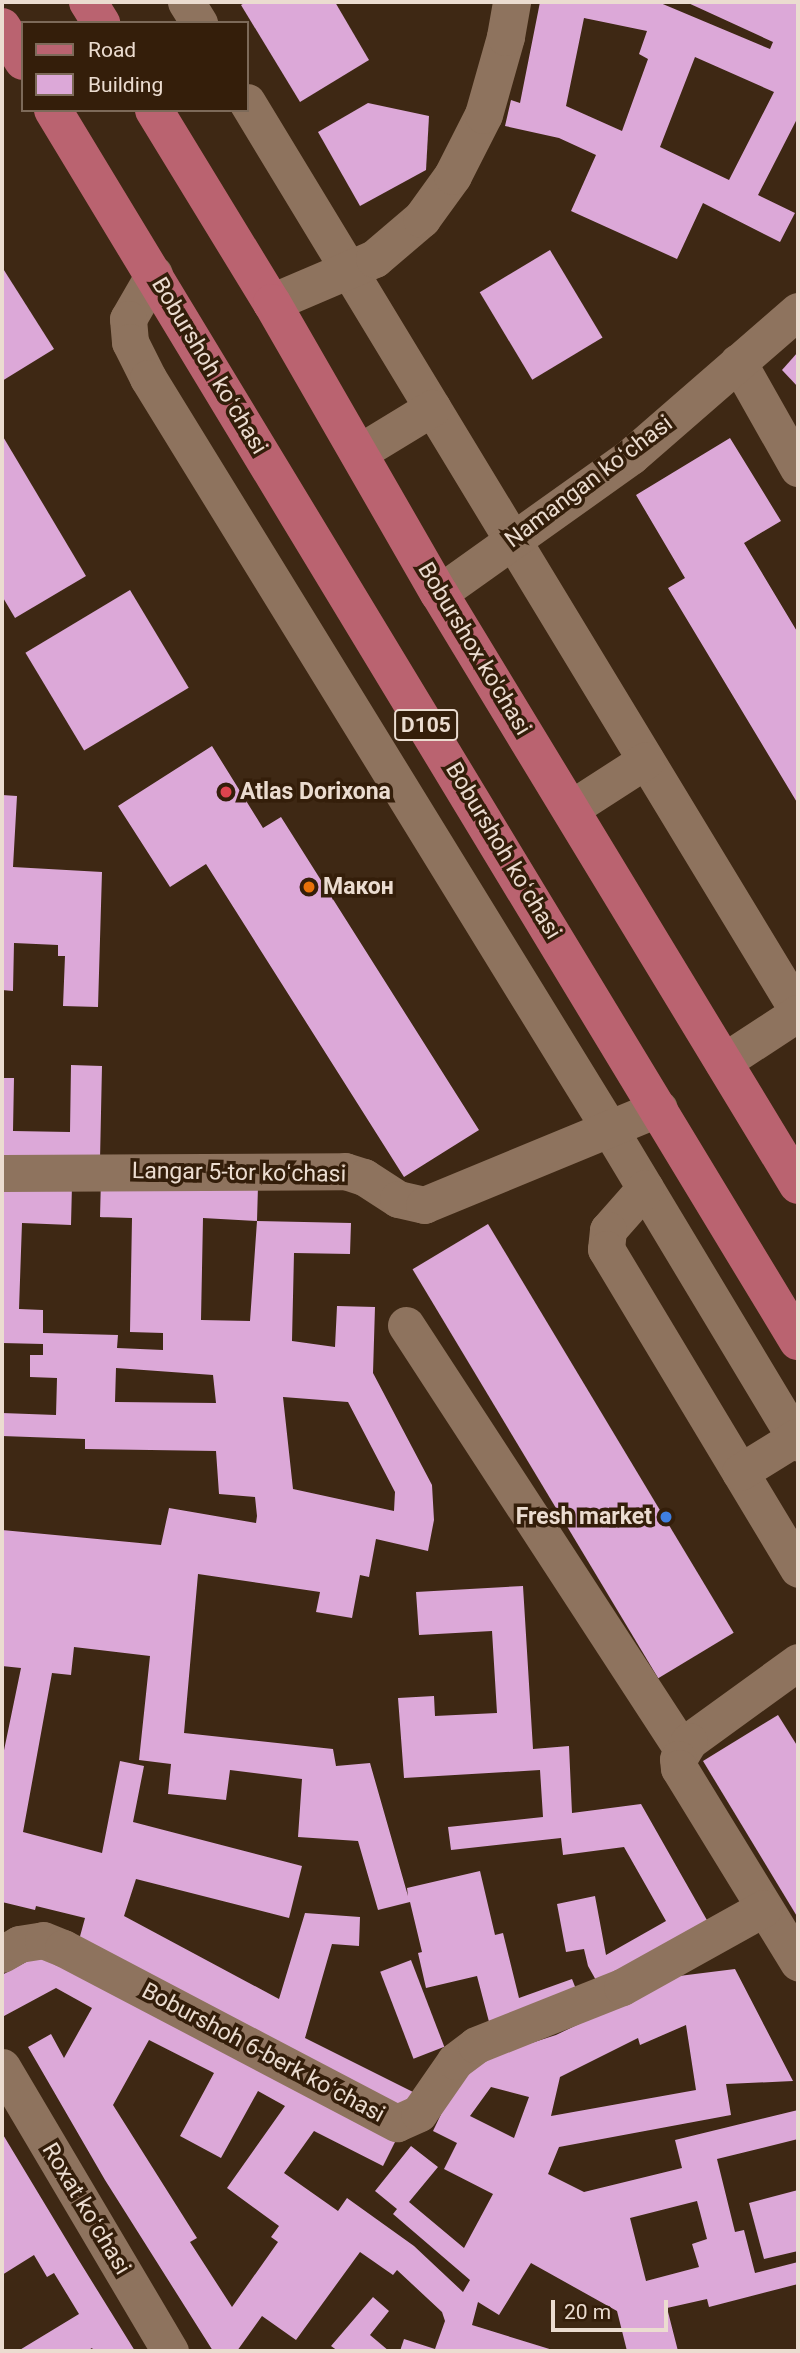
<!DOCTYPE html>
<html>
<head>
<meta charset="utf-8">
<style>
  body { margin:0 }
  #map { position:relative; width:800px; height:2353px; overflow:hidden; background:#3e2814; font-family:Roboto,sans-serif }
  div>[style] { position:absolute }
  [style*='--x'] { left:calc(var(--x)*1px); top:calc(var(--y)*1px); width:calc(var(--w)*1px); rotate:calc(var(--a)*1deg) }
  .building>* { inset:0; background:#dca8d8; transform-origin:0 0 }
  .minor>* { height:37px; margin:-18.5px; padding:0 18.5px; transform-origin:18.5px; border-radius:18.5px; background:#8e735e }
  .tertiary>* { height:38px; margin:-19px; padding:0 19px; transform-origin:19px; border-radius:19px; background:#8e735e }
  .primary>* { height:38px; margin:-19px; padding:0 19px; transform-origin:19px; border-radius:19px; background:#ba6370 }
  .dots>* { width:19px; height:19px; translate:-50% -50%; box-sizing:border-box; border:4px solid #341e0a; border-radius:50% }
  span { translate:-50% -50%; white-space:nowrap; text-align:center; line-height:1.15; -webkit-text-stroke:7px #341e0a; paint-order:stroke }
  .shield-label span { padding:2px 5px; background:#341e0a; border:2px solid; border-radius:5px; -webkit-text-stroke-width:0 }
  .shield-label { font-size:21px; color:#ebdcd0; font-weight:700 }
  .street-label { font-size:23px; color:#ebdcd0 }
  .poi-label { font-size:23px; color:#ebdcd0; font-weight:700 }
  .left { translate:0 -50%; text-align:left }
  .right { translate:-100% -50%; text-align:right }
  .frame { position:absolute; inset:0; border:4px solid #ebdcd0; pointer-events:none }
  .legend { position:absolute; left:21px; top:21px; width:228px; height:91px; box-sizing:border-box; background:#341e0a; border:2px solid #7d6a59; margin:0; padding:9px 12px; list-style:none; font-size:21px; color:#ebdcd0 }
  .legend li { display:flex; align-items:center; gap:14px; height:35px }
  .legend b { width:35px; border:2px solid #7d6a59 }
  .scale { position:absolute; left:551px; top:2300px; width:117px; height:32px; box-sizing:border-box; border:4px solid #ebdcd0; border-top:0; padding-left:9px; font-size:21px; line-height:24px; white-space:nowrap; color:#ebdcd0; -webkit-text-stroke:5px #341e0a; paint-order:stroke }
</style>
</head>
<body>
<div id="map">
  <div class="building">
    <div style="clip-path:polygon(246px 2px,335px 2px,369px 60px,300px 102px,241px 5px)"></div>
    <div style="clip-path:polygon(evenodd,540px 2px,658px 2px,770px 49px,773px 42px,686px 2px,793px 2px,798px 4px,798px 117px,758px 195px,795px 213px,780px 242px,703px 203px,677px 259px,571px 211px,596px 155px,559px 138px,505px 126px,511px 100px,520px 103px,540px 2px,584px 18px,647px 31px,639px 54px,648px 59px,622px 131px,566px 106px,584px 18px,540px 2px,695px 57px,774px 92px,729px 180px,660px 147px,695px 57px)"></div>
    <div style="clip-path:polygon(368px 103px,429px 116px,426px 170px,360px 206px,318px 132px)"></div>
    <div style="left:550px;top:250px;width:102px;height:82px;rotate:59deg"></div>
    <div style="clip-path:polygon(2px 267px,54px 349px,2px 381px)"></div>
    <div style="clip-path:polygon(798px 352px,798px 387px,782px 370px)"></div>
    <div style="clip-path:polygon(2px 435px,86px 576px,15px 618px,2px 596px)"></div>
    <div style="clip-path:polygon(730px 438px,781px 521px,744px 543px,798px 633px,798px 804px,668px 588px,685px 578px,636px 495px)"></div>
    <div style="left:130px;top:590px;width:114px;height:122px;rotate:59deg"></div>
    <div style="clip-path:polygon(212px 746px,263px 828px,281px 817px,479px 1130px,404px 1177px,206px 864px,170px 887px,118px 806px)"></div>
    <div style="clip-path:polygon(2px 795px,17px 796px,13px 867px,102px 872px,98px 1007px,63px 1006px,65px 956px,58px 956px,58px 945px,14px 943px,13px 991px,2px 990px)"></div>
    <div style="clip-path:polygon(71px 1065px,102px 1066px,100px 1160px,2px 1158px,2px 1078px,14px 1078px,13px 1131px,70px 1132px)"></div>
    <div style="clip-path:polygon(evenodd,101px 1178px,258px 1186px,257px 1221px,203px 1218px,201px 1320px,250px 1321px,257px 1221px,351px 1223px,350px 1254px,294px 1253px,292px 1341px,335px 1347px,337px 1306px,375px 1307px,373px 1373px,432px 1485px,434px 1520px,428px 1551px,376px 1539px,369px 1577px,360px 1575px,352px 1618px,316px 1612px,320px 1592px,198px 1574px,184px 1733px,333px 1749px,336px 1766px,370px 1763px,408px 1896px,407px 1888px,480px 1871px,495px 1935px,503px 1933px,519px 1998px,572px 1979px,582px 2004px,493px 2037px,477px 1976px,426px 1988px,418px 1953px,422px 1952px,410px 1902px,378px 1910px,358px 1841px,298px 1837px,302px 1779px,230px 1770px,226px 1800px,168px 1794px,171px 1764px,139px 1760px,150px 1656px,74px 1647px,71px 1675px,52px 1673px,23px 1832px,102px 1853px,120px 1761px,144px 1766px,133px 1822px,302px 1866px,289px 1918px,136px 1879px,124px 1916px,279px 1999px,305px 1913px,360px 1917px,359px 1946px,332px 1944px,305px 2038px,413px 2092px,398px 2121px,76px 1951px,85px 1918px,36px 1906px,35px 1910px,2px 1902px,2px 1760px,21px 1668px,2px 1666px,2px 1530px,161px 1545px,169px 1508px,256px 1523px,257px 1516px,255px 1497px,219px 1494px,216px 1451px,85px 1449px,85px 1439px,2px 1436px,2px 1413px,56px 1415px,57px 1378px,30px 1377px,30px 1355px,43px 1355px,43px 1344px,2px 1343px,2px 1183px,72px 1185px,71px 1225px,22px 1223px,19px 1309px,43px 1310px,43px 1333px,118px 1335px,117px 1348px,163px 1350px,163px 1333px,130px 1332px,132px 1218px,100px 1217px,101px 1178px,116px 1368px,213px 1375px,216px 1403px,115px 1402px,116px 1368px,101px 1178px,283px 1397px,348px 1402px,395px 1492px,394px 1511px,293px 1489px,283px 1397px)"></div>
    <div style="left:488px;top:1224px;width:477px;height:88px;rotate:59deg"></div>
    <div style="clip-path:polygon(523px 1586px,533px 1749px,569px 1746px,572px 1813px,641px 1804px,712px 1929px,602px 1991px,588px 1966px,584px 1949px,566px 1952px,557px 1904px,595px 1896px,606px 1955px,666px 1921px,624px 1847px,563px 1855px,561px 1838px,451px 1850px,448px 1827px,543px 1817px,540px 1770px,404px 1778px,398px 1698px,434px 1696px,435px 1716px,497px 1713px,492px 1631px,419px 1635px,416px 1592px)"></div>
    <div style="clip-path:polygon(778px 1715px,798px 1747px,798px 1918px,703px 1761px)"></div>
    <div style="clip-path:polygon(evenodd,50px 1949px,401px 2130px,383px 2166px,314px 2131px,284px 2173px,338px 2211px,347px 2198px,414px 2246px,463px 2292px,470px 2280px,393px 2214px,397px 2209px,375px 2191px,411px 2146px,438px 2167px,409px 2202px,464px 2248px,493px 2194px,444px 2169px,457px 2143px,433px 2131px,446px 2104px,479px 2060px,556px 2035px,679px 1976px,735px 1969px,793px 2081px,726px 2084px,731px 2115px,559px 2147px,548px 2174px,584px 2192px,682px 2168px,675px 2140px,798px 2110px,798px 2139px,717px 2159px,735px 2232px,744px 2230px,755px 2273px,798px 2262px,798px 2284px,709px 2307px,707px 2299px,667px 2308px,678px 2351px,627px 2351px,617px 2311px,531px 2263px,499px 2315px,478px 2302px,472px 2325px,556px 2351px,400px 2351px,404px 2339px,435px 2349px,445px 2321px,442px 2312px,397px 2270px,393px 2275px,360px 2252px,296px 2340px,262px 2316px,237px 2351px,213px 2351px,105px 2180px,28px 2047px,51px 2034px,64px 2058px,92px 2008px,56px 1988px,4px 2016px,2px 2012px,2px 1975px,50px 1949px,686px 2025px,696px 2090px,551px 2116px,560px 2077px,638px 2038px,640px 2045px,686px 2025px,50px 1949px,149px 2040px,214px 2073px,180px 2136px,221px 2158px,258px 2091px,285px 2106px,227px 2188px,279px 2226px,271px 2237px,278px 2242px,232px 2307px,190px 2242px,197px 2238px,113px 2105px,149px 2040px,50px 1949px,491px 2087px,529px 2097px,514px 2138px,470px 2116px,491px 2087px,50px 1949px,697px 2201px,707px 2239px,692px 2244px,699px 2267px,646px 2281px,630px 2218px,697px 2201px)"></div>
    <div style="left:411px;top:1960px;width:93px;height:33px;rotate:69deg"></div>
    <div style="clip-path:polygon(2px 2133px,78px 2259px,135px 2351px,94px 2351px,92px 2348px,87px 2351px,18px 2351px,79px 2314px,54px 2273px,47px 2277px,34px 2255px,2px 2275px)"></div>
    <div style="clip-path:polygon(798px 2190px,798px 2251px,764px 2259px,749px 2203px)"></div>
    <div style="clip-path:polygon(373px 2297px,389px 2311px,370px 2335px,389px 2351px,338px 2351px,331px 2346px)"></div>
  </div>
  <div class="minor">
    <div style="--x:186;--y:2;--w:25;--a:58"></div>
    <div style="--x:247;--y:102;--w:1063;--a:58.78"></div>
    <div style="--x:154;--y:274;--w:52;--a:120"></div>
    <div style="--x:128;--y:319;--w:23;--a:85"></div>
    <div style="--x:130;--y:342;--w:40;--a:63.4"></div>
    <div style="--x:148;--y:378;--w:880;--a:58.42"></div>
    <div style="--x:609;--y:1128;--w:367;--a:59"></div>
    <div style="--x:738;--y:362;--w:122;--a:60.5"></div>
    <div style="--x:358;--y:453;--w:87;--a:-31.3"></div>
    <div style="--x:439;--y:593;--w:236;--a:-35.5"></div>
    <div style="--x:631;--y:456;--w:221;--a:-41"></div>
    <div style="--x:570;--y:809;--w:90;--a:-32.8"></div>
    <div style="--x:723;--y:1062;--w:90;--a:-33.2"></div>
    <div style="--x:2;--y:1173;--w:343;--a:-0.3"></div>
    <div style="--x:345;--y:1171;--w:20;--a:18"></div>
    <div style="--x:364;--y:1177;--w:40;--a:32.9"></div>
    <div style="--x:398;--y:1199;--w:27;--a:13"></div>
    <div style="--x:424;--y:1205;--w:254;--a:-22.4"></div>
    <div style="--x:645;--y:1188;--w:56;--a:131.4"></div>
    <div style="--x:608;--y:1230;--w:19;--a:96"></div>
    <div style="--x:606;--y:1249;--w:373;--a:59"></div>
    <div style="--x:406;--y:1325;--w:506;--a:56.94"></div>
    <div style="--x:740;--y:1472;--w:68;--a:-31.8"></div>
    <div style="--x:798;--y:1662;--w:135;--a:144.1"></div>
    <div style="--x:689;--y:1741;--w:21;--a:121"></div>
    <div style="--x:678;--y:1759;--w:9;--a:84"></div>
    <div style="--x:679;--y:1768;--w:228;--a:58.5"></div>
    <div style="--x:2;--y:1954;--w:20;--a:-30"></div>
    <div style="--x:19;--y:1944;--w:24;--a:-9"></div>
    <div style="--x:43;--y:1940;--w:22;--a:22"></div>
    <div style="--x:63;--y:1948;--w:377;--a:27.7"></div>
    <div style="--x:397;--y:2123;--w:24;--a:-24"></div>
    <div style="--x:419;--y:2113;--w:63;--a:-55.3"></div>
    <div style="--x:455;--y:2061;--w:26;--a:-37"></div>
    <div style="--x:476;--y:2045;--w:157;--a:-21.7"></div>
    <div style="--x:622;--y:1987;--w:162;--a:-29.1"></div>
    <div style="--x:2;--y:2067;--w:330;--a:59.4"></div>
  </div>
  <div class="tertiary">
    <div style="--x:272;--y:303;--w:112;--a:-23.1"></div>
    <div style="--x:375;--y:259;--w:62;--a:-40.4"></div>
    <div style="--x:422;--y:219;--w:53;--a:-54.2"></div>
    <div style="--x:453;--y:176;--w:68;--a:-63.1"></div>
    <div style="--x:484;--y:115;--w:81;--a:-74.2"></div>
    <div style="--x:506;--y:37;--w:36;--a:-80"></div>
  </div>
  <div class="primary">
    <div style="--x:88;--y:2;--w:25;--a:58"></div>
    <div style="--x:2;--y:27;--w:40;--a:58"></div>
    <div style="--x:53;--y:110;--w:1439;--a:58.82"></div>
    <div style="--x:154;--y:110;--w:226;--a:58.6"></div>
    <div style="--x:272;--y:303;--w:335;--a:60.1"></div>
    <div style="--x:439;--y:593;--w:692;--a:58.77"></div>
  </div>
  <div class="dots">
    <div style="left:226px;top:792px;background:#e0444e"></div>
    <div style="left:309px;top:887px;background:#e8710a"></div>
    <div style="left:666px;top:1517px;background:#3f7fe0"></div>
  </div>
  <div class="shield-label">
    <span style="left:426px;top:725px">D105</span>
  </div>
  <div class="street-label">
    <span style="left:209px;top:366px;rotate:59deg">Boburshoh koʻchasi</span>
    <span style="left:589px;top:482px;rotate:-37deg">Namangan koʻchasi</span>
    <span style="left:474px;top:649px;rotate:59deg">Boburshox ko'chasi</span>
    <span style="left:503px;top:851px;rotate:59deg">Boburshoh koʻchasi</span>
    <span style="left:239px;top:1173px;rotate:1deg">Langar 5-tor koʻchasi</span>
    <span style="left:263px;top:2053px;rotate:28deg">Boburshoh 6-berk koʻchasi</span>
    <span style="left:86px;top:2209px;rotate:59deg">Roxat koʻchasi</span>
  </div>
  <div class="poi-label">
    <span class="left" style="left:240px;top:792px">Atlas Dorixona</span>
    <span class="left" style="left:323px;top:887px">Макон</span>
    <span class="right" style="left:652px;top:1517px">Fresh market</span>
  </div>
  <div class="frame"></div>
  <ul class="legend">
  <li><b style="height:9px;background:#ba6370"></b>Road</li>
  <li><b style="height:19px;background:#dca8d8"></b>Building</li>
  </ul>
  <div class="scale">20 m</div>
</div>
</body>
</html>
